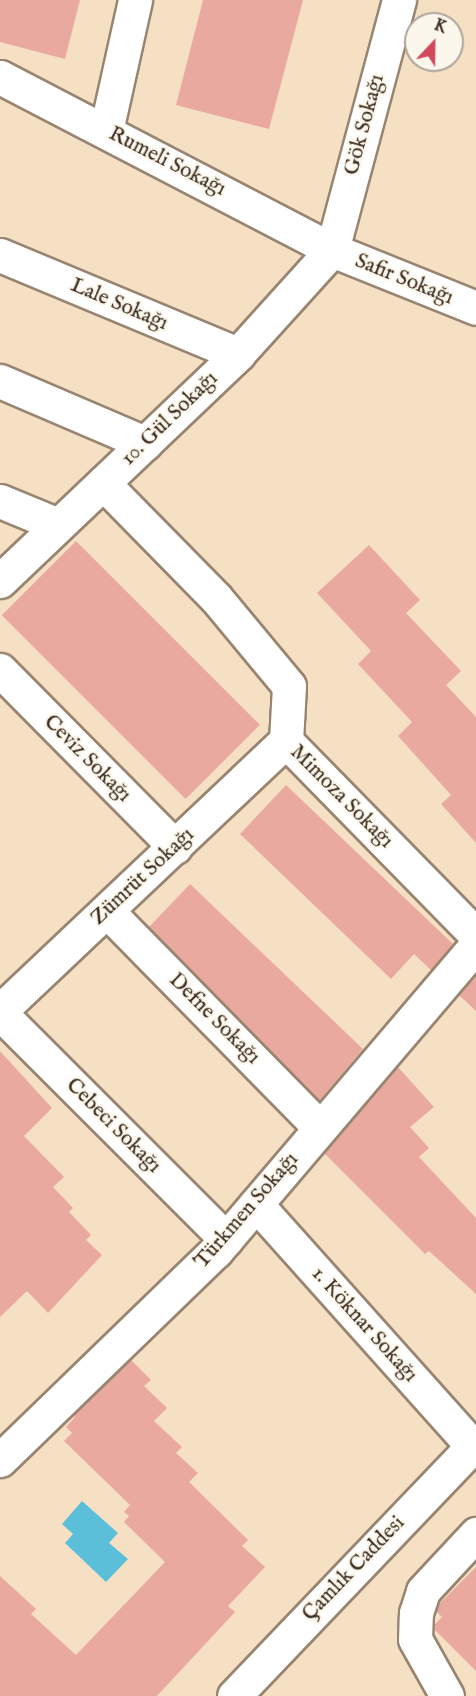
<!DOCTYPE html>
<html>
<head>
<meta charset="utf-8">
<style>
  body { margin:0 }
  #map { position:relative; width:476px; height:1696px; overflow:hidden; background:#f5e0c4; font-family:"IM FELL English",serif }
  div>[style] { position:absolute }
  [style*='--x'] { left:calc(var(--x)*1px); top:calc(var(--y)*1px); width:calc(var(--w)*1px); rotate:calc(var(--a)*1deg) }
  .water>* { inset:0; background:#5cbfda }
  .building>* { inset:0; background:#eaa99e; transform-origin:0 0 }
  .roads { filter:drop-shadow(2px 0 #988571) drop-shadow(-2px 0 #988571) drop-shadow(0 2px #988571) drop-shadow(0 -2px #988571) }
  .minor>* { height:33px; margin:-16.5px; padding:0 16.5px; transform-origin:16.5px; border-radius:16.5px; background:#fff }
  .secondary>* { height:33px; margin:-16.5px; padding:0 16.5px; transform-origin:16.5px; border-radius:16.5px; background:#fff }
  span { translate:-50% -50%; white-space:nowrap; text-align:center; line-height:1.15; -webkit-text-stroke:4.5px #fbf7ec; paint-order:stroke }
  .street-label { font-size:21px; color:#3b2a1e }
  .north { position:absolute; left:404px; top:12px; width:60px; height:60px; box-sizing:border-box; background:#fbf7ec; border:2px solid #aea59a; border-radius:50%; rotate:22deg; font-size:16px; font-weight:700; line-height:24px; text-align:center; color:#3b2a1e }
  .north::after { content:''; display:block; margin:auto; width:21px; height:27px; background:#d1495b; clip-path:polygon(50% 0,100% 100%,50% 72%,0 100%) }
</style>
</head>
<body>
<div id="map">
  <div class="water">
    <div style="clip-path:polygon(82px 1501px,118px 1533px,109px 1543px,128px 1559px,106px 1582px,65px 1543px,73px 1534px,62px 1524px)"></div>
  </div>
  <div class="building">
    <div style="clip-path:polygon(0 0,80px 0,65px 59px,0 42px)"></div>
    <div style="clip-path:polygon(203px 0,303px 0,269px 129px,176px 105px)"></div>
    <div style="left:76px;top:541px;width:260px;height:105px;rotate:45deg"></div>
    <div style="clip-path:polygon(369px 545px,420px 600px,406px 613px,461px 671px,446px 685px,476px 717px,476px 843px,441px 804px,451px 795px,398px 736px,412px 722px,358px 664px,371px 651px,317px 593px)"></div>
    <div style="clip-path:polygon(286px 785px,453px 944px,431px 970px,414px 954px,391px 979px,240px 834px)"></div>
    <div style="clip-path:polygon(190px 884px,363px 1049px,319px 1101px,149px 927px)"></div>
    <div style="clip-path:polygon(476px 975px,476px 1011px,459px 995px)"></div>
    <div style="clip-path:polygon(0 1051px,52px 1108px,24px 1136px,64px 1177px,53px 1187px,73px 1208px,69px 1212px,91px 1235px,86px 1240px,102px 1255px,48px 1313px,27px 1291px,0 1317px)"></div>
    <div style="clip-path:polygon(398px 1067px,434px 1107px,410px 1127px,429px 1148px,419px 1157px,476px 1218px,476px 1294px,429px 1251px,425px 1254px,324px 1153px)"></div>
    <div style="clip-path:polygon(131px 1360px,151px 1380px,144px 1386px,167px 1408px,154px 1421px,182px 1447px,176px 1453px,198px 1473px,189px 1482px,248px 1540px,242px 1546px,265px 1567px,228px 1606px,235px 1612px,157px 1696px,0 1696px,0 1576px,36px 1609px,31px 1614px,76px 1655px,165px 1562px,124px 1522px,129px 1516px,124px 1512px,130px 1505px,64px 1441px,72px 1433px,66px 1427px,75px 1417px,73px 1415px)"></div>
    <div style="clip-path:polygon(476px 1567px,476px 1671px,434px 1629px,434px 1625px,442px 1617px,436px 1611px,438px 1605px)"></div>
  </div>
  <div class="roads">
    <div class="minor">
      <div style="--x:0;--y:77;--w:374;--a:27.5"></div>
      <div style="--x:332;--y:250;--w:155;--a:21.9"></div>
      <div style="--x:106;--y:131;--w:134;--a:-77.5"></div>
      <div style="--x:0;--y:255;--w:258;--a:22.6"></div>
      <div style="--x:0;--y:381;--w:158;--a:23.2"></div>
      <div style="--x:103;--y:483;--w:161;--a:45.5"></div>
      <div style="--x:216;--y:598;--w:114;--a:50.3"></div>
      <div style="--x:289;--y:686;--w:55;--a:93.1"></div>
      <div style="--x:286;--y:741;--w:272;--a:45.6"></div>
      <div style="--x:0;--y:501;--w:63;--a:22.5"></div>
      <div style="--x:0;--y:581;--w:329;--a:-43.6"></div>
      <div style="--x:238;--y:354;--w:140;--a:-47.9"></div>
      <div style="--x:332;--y:250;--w:259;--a:-75"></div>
      <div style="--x:0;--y:670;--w:249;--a:45.3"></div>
      <div style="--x:107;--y:911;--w:304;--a:45.5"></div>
      <div style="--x:0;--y:1011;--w:393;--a:-43.4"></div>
      <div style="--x:0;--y:1013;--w:320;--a:45"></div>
      <div style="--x:256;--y:1204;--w:326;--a:48.2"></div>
      <div style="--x:0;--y:1460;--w:301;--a:-44.1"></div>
      <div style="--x:216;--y:1251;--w:401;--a:-49.6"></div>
      <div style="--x:447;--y:1696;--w:65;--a:-119.3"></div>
      <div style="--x:415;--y:1639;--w:26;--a:-88"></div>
      <div style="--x:416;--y:1613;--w:23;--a:-72"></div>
      <div style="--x:423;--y:1591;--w:78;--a:-47.1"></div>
    </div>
    <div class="secondary">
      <div style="--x:234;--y:1696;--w:350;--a:-46.3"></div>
    </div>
  </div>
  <div class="street-label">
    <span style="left:365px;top:125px;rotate:-75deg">Gök Sokağı</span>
    <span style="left:167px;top:162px;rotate:27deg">Rumeli Sokağı</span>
    <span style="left:404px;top:280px;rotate:22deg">Safir Sokağı</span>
    <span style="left:119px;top:305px;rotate:23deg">Lale Sokağı</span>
    <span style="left:170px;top:419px;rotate:-44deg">10. Gül Sokağı</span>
    <span style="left:87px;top:759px;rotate:45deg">Ceviz Sokağı</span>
    <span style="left:341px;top:797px;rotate:45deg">Mimoza Sokağı</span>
    <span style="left:143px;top:877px;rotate:-43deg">Zümrüt Sokağı</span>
    <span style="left:214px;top:1019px;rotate:45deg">Defne Sokağı</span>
    <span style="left:113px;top:1126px;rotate:45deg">Cebeci Sokağı</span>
    <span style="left:247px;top:1211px;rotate:-49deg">Türkmen Sokağı</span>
    <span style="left:364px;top:1325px;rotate:48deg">1. Köknar Sokağı</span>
    <span style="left:354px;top:1569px;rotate:-46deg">Çamlık Caddesi</span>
  </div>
  <div class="north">K</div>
</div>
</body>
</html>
